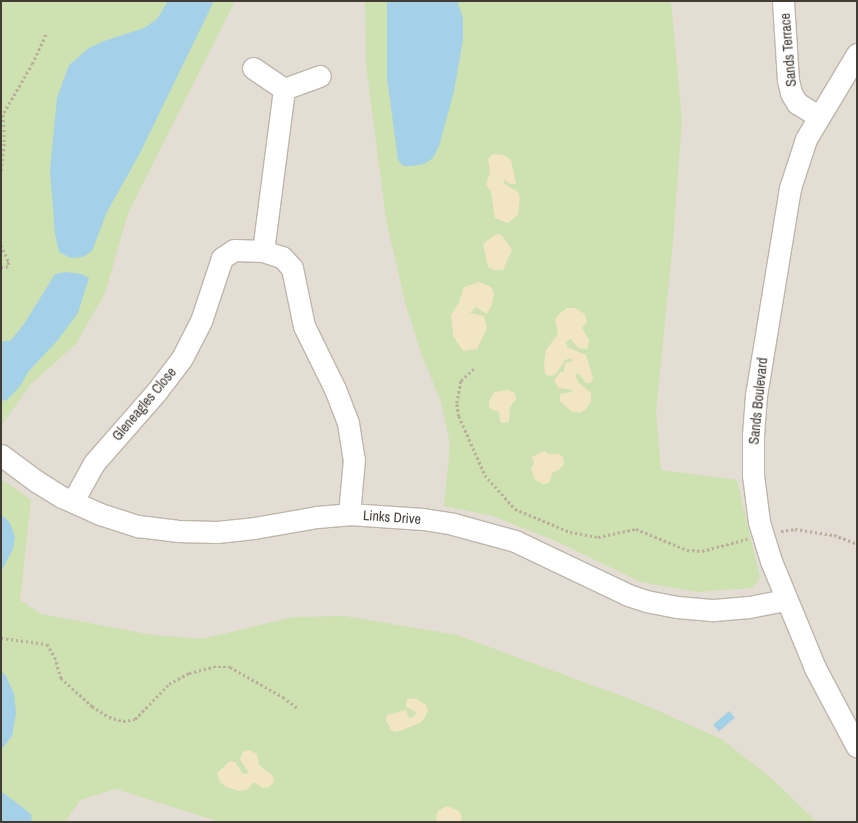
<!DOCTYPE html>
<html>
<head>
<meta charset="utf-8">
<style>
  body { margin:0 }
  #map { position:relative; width:858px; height:823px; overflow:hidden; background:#f0ece4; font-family:"Archivo Narrow",sans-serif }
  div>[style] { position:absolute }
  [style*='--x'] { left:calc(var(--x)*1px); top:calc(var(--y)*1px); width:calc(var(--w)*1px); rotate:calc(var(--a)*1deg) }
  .residential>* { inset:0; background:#e4ddd3; transform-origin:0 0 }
  .green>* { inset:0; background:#cee1b0 }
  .sand>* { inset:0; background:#f2e5c3 }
  .water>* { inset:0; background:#a5d1e8; transform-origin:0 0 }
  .path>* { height:2.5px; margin-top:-1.25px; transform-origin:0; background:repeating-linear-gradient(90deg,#bbad9b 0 2.5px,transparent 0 5px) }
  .roads { filter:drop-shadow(1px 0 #beb6ab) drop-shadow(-1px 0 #beb6ab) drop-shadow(0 1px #beb6ab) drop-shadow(0 -1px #beb6ab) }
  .minor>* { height:21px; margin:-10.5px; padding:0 10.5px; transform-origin:10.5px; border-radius:10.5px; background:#fff }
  span { translate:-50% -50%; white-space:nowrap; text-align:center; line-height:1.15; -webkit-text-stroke:4.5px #fff; paint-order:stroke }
  .street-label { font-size:14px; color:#423c35 }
  .frame { position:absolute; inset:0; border:2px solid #423c35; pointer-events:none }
</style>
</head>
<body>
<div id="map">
  <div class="residential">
    <div style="left:1px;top:1px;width:856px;height:821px"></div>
  </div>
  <div class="green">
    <div style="clip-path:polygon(1px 1px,235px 1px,128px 213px,105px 293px,76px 344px,32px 383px,1px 426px)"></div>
    <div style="clip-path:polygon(365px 1px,671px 1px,682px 120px,673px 241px,656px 412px,661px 470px,737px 480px,760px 578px,753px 588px,697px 592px,641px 582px,556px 541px,493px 516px,444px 506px,450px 444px,441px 402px,421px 353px,405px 302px,386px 219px,366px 65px)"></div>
    <div style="clip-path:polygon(1px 479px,31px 500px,20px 600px,41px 614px,153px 635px,202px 639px,293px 617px,345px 616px,457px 635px,643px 704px,723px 740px,771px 778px,817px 822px,220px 822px,116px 789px,80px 800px,65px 822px,1px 822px)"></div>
  </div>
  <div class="sand">
    <div style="clip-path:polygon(497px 154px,504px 155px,511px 160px,516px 184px,510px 184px,505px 180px,503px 183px,518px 192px,520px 198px,518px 215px,508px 223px,495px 218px,491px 192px,486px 184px,490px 173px,488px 160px,491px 155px)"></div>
    <div style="clip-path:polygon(496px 234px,502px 235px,512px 250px,503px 270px,494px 270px,488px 267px,483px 244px)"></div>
    <div style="clip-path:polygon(479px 282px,491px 287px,494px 293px,492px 304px,487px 314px,476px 307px,470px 313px,484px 316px,487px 328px,477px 349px,463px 351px,453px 336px,451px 315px,459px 302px,464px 287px)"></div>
    <div style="clip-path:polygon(567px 308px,575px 308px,585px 314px,587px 321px,582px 328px,589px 340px,588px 349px,578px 348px,571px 339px,566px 342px,567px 347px,586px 355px,593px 378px,591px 383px,586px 383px,579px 374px,575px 374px,578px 382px,591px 393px,591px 402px,585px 410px,580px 413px,571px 411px,560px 401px,560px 394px,572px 392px,572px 390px,559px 388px,554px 381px,560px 372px,564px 372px,565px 363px,573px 361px,571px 358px,565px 360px,555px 375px,549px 376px,545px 374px,544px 363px,546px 350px,558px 334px,555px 320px,559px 314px)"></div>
    <div style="clip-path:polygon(508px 390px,515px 393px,516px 399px,510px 407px,509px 422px,502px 423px,500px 421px,499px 412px,489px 408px,489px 402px,494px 392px)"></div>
    <div style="clip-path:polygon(544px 451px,549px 454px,559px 454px,563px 457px,564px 464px,559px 470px,553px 472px,549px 483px,543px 484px,535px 480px,531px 469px,534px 463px,532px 457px)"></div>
    <div style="clip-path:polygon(415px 698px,426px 705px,428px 710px,425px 718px,420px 723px,397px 732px,391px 730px,386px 720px,387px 715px,406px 710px,409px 718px,413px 717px,416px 714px,414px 711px,406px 707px,406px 702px,408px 699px)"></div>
    <div style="clip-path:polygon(249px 750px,257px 754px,259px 765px,272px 775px,274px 782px,269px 787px,263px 788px,254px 782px,247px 790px,240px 791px,226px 787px,220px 782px,217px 773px,230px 761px,235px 762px,243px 774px,249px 773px,240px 759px,243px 751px)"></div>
    <div style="clip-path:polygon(447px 806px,459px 811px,462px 817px,461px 822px,437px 821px,436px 816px,438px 811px)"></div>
  </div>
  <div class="water">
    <div style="clip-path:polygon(168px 1px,214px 1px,140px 153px,107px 212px,92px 251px,83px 257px,71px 258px,59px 252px,55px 234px,50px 170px,57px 98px,69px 65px,89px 48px,104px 41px,144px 28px,157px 19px)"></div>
    <div style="clip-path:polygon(387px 1px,457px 1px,463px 18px,463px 40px,454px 91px,439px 146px,433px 158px,424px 164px,412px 166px,403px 166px,398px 160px,387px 78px)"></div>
    <div style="clip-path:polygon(66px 272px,81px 274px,89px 278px,78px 313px,57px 341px,28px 372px,21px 385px,7px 400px,1px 401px,1px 342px,11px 340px,24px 324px,55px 274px)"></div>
    <div style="clip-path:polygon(1px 514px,10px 523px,15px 537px,13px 549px,1px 572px)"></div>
    <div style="clip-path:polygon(1px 671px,6px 676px,14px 694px,16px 713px,12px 736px,1px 750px)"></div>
    <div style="left:729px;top:711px;width:9px;height:21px;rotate:49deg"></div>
    <div style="clip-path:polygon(1px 791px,31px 814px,32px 822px,1px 822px)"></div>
  </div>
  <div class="path">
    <div style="--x:1;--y:117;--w:61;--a:-59.7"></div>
    <div style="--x:32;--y:64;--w:33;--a:-65"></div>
    <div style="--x:1;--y:171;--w:29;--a:-84"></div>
    <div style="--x:4;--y:142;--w:27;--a:-92"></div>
    <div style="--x:1;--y:245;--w:19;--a:65"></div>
    <div style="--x:9;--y:262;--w:5;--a:101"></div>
    <div style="--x:8;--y:267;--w:7;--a:172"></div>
    <div style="--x:474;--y:369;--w:18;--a:137"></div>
    <div style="--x:461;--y:381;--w:23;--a:100"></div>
    <div style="--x:457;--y:404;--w:12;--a:81"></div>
    <div style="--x:459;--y:416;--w:64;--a:66.2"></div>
    <div style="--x:485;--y:475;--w:45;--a:48.6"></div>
    <div style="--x:515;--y:509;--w:60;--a:22.7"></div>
    <div style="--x:570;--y:532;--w:28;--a:10"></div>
    <div style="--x:598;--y:537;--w:39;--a:-12"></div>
    <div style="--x:636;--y:529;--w:55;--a:22.4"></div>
    <div style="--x:687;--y:550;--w:15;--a:4"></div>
    <div style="--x:702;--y:551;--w:47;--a:-14.9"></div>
    <div style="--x:781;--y:531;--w:14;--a:-8"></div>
    <div style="--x:795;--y:529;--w:39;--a:9"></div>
    <div style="--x:834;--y:535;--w:25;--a:21"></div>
    <div style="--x:1;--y:638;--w:46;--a:7.4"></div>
    <div style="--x:47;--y:644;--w:15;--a:58"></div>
    <div style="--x:55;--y:657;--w:22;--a:74"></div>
    <div style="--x:61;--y:678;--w:42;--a:42.1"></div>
    <div style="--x:92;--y:706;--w:20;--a:33"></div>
    <div style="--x:109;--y:717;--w:15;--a:16"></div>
    <div style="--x:123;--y:721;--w:12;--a:-9"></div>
    <div style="--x:135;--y:719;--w:49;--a:-45.8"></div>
    <div style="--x:169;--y:684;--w:23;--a:-29"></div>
    <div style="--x:189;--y:673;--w:25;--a:-14"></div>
    <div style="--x:213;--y:667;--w:17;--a:0"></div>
    <div style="--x:230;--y:667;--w:61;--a:29.5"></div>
    <div style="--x:283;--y:697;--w:20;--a:37"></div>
  </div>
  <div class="roads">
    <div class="minor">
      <div style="--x:783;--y:1;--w:79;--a:86.4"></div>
      <div style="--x:788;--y:80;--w:13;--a:77"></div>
      <div style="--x:791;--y:93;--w:12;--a:59"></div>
      <div style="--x:797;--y:103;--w:25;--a:32"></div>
      <div style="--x:857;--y:54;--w:99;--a:121"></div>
      <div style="--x:806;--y:139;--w:52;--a:108.1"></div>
      <div style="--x:790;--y:188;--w:210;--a:99.3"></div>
      <div style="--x:756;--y:395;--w:40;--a:94.3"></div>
      <div style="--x:753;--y:435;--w:40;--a:90"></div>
      <div style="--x:753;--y:475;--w:47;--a:82.7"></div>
      <div style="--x:759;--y:522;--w:41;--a:72.9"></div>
      <div style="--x:771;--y:561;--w:116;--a:67.6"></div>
      <div style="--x:815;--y:668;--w:89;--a:62"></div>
      <div style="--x:253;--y:68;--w:37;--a:34"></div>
      <div style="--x:284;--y:89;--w:38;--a:-20"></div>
      <div style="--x:263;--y:251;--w:20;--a:18"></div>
      <div style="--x:282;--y:257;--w:15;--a:48"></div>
      <div style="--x:292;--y:268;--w:59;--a:78.3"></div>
      <div style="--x:304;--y:326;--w:70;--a:63.8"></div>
      <div style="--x:335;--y:389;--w:36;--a:69"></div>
      <div style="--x:348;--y:423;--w:36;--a:81"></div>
      <div style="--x:354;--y:459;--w:55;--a:95.2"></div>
      <div style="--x:1;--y:455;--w:44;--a:36.6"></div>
      <div style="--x:36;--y:481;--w:31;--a:32"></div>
      <div style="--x:62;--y:497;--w:42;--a:24.1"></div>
      <div style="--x:100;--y:514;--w:40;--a:18"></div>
      <div style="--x:138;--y:526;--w:39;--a:7"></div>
      <div style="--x:177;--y:531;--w:40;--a:1.4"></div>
      <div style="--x:217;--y:532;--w:37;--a:-6"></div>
      <div style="--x:254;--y:528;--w:64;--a:-9.9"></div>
      <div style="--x:317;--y:517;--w:32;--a:-5"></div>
      <div style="--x:349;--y:514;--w:74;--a:3.9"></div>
      <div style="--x:423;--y:519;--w:30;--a:9"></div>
      <div style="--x:453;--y:524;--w:64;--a:15.3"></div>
      <div style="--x:515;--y:541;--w:125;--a:25.5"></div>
      <div style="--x:628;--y:595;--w:19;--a:18"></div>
      <div style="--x:646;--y:601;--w:32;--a:11"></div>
      <div style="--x:677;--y:607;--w:37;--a:5"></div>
      <div style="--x:714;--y:610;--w:35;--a:-5"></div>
      <div style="--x:749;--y:607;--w:38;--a:-11"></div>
      <div style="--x:73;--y:501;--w:43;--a:-61.1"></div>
      <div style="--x:94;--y:463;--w:96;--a:-48.8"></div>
      <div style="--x:157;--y:391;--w:41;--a:-52.9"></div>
      <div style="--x:182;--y:358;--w:42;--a:-62.8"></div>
      <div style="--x:201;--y:321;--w:66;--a:-71.6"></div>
      <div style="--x:222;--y:258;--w:14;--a:-34"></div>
      <div style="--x:234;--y:250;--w:29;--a:2"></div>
      <div style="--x:263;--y:251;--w:163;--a:-82.6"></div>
    </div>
  </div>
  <div class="street-label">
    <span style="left:788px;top:50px;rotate:-95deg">Sands Terrace</span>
    <span style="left:758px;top:401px;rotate:-84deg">Sands Boulevard</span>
    <span style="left:144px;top:404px;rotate:-50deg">Gleneagles Close</span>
    <span style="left:392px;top:517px;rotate:4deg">Links Drive</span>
  </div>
  <div class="frame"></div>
</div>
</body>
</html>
